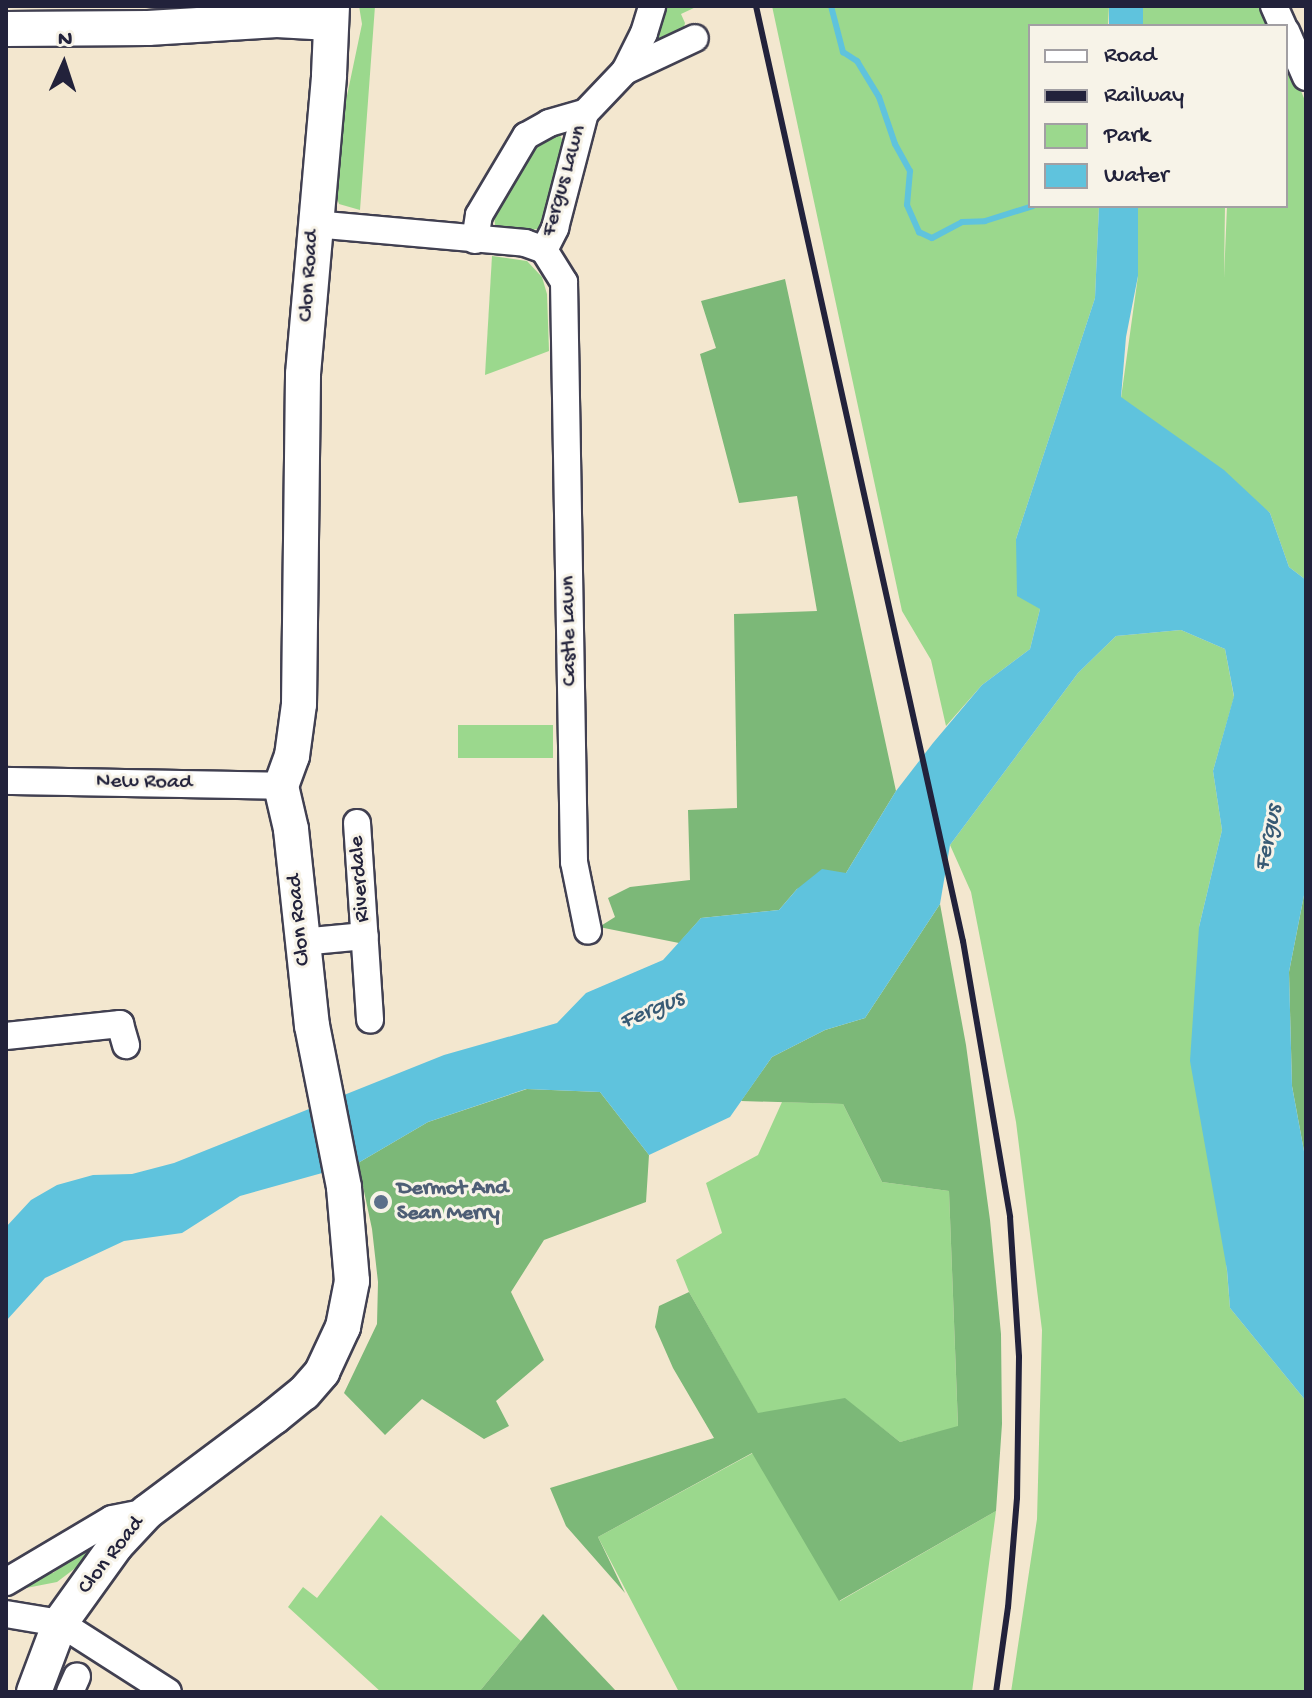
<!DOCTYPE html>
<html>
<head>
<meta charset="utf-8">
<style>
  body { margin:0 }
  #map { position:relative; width:1312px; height:1698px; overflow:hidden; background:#f3e7cf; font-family:"Gochi Hand",sans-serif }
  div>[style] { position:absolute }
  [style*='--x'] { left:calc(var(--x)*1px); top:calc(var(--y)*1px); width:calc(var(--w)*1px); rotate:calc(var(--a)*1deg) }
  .green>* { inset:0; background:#9bd88d; transform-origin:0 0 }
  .forest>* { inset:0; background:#7cb878 }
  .water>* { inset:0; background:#5fc3dd; transform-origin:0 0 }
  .stream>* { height:6px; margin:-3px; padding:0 3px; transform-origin:3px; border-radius:3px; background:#5fc3dd }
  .roads { filter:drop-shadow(2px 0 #414051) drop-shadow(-2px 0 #414051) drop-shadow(0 2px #414051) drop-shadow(0 -2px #414051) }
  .minor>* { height:26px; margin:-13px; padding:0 13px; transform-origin:13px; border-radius:13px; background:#fff }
  .major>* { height:34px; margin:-17px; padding:0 17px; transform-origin:17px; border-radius:17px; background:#fff }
  .rail>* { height:6px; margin:-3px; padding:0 3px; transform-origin:3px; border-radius:3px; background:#22223b }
  .dots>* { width:22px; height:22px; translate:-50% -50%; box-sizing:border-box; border:4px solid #f7f3e8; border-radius:50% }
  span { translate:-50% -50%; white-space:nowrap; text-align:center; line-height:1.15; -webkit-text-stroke:6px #f7f3e8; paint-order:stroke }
  .street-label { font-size:22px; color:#22223b }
  .service-label { font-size:22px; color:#4e5e75; font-weight:700 }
  .left { translate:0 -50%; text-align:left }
  .water-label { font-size:24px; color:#375a74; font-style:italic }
  .frame { position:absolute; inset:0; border:8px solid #22223b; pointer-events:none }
  .legend { position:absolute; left:1028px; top:24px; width:260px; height:184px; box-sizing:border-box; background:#f7f3e8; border:2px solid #a29fa3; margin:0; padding:10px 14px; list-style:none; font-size:24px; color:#22223b }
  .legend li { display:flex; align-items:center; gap:16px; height:40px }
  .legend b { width:40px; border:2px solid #a29fa3 }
  .north { position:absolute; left:24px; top:24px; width:80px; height:80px; -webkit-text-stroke:6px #f7f3e8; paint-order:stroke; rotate:3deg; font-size:22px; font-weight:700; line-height:32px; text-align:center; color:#22223b }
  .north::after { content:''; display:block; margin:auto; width:28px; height:36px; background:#22223b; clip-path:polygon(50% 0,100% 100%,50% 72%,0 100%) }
</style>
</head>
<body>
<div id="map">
  <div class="green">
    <div style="clip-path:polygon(359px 6px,375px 6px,360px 210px,339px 204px,330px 177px,362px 24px)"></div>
    <div style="clip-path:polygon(664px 6px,698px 6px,681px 14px,685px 23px,682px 35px,646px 50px)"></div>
    <div style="clip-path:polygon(772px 6px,1109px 6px,1108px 26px,1030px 26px,1030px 206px,1099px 206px,1095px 298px,1016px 539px,1040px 609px,1030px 649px,982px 685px,946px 726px,931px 660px,902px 611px)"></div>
    <div style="left:1143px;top:6px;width:123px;height:20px"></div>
    <div style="clip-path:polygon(1286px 55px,1306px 103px,1306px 580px,1289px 567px,1270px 513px,1121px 398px,1138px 276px,1138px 206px,1225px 206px,1224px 278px,1227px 206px,1286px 206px)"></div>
    <div style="clip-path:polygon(559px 133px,563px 142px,549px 222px,543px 228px,531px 230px,495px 225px,493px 206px,527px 146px)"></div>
    <div style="clip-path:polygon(492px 256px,527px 261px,542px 277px,547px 294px,549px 351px,485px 375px)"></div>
    <div style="clip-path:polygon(1181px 630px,1225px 649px,1234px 697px,1213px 771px,1222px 830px,1199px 927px,1230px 1308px,1306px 1401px,1306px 1692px,1011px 1692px,1037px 1519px,1042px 1330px,1016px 1122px,971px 892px,950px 845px,1078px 673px,1116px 636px)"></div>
    <div style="left:553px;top:725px;width:33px;height:95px;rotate:90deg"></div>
    <div style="clip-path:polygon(782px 1102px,843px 1104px,882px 1182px,949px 1191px,958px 1427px,900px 1442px,845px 1399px,758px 1414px,689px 1292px,676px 1260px,722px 1233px,706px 1183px,758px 1155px)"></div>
    <div style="clip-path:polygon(753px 1453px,840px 1601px,996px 1511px,972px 1692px,679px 1692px,598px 1537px)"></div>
    <div style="clip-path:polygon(381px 1515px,521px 1641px,479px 1692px,381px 1692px,288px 1607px,303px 1587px,317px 1598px)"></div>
    <div style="clip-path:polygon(96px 1541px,90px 1557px,57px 1582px,21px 1589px,19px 1585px,42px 1572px,53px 1573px)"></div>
  </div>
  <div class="forest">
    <div style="clip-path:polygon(785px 279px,896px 791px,846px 873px,797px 889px,779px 910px,701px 918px,679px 943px,599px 927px,615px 917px,608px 898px,630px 887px,690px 880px,688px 810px,737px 808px,734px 614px,817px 611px,797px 496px,739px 503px,700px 354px,716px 348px,701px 301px)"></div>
    <div style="clip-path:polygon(1306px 885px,1306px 1162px,1292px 1086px,1289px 972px)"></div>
    <div style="clip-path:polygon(940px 904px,966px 1045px,990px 1220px,1001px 1334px,1002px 1424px,996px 1511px,839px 1601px,752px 1453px,598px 1537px,625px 1593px,566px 1526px,550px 1488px,714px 1438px,673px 1368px,655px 1327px,659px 1306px,689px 1292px,758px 1413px,845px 1398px,900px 1442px,958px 1426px,949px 1191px,882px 1182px,843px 1104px,741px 1101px,772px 1057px,825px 1030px,865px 1018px)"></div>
    <div style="clip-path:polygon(527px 1089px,600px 1092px,649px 1155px,646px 1202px,544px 1240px,511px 1292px,544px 1360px,496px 1401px,509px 1426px,484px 1439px,422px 1399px,385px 1435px,344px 1393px,377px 1324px,378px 1282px,372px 1229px,358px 1163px,428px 1122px)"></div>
    <div style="clip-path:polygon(543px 1614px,617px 1692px,479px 1692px)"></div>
  </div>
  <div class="water">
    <div style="left:1109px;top:6px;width:34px;height:20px"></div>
    <div style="clip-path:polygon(1099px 206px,1138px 206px,1138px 276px,1126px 337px,1121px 397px,1224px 470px,1270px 513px,1289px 567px,1306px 580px,1306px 885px,1289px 972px,1292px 1086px,1306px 1162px,1306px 1401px,1230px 1308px,1227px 1270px,1190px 1061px,1199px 927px,1222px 830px,1213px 771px,1234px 696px,1225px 649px,1181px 630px,1116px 636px,1078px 673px,950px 845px,940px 904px,865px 1018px,825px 1030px,772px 1057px,730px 1117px,649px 1155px,600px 1092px,526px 1089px,428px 1122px,358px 1163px,240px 1196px,182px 1233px,124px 1241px,45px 1278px,6px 1321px,6px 1227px,31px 1200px,57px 1185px,93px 1175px,132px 1174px,174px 1163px,444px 1055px,557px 1023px,586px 993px,663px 960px,701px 918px,779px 910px,797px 889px,822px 869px,846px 873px,896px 791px,933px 743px,982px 685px,1030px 649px,1040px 609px,1017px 596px,1016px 539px,1095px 298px)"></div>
  </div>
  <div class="stream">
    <div style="--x:831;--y:6;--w:48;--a:75.4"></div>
    <div style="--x:843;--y:52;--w:17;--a:33"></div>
    <div style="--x:857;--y:61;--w:42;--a:58.6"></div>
    <div style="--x:879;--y:97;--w:50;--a:71.2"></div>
    <div style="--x:895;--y:144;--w:31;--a:61"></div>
    <div style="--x:910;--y:171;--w:34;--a:95"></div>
    <div style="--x:907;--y:205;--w:30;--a:66"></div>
    <div style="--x:919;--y:232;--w:14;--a:25"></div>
    <div style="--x:932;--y:238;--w:34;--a:-28"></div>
    <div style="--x:962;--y:222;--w:23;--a:-2"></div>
    <div style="--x:985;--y:221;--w:50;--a:-17.4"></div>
  </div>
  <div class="roads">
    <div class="minor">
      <div style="--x:1274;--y:6;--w:22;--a:66"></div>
      <div style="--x:1286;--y:31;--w:50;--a:66.5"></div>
      <div style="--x:625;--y:71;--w:42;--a:-63.4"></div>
      <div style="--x:644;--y:33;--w:28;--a:-73"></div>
      <div style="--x:314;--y:224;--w:212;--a:5.1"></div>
      <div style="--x:525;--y:243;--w:20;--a:20"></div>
      <div style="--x:544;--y:250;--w:25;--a:-63"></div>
      <div style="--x:555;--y:228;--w:119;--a:-75.4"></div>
      <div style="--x:475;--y:240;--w:25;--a:-81"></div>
      <div style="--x:479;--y:215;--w:92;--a:-59.3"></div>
      <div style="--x:526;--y:136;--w:26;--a:-29"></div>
      <div style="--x:549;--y:123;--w:37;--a:-16"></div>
      <div style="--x:585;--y:113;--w:58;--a:-46.4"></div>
      <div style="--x:625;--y:71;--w:77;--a:-25.2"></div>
      <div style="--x:544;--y:250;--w:38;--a:58"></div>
      <div style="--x:564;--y:282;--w:580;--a:89.01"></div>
      <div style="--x:574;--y:862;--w:70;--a:78.5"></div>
      <div style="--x:6;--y:781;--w:275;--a:1"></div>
      <div style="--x:357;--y:823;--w:197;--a:86.2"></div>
      <div style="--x:301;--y:942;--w:64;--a:-5.4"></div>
      <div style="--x:6;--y:1036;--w:115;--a:-6"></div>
      <div style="--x:120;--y:1024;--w:22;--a:74"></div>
      <div style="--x:6;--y:1582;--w:123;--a:-30.7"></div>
      <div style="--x:112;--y:1519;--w:36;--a:-11"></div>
      <div style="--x:6;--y:1614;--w:55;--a:9.5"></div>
      <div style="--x:60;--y:1623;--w:128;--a:32.6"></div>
      <div style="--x:70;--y:1692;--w:17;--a:-66"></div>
    </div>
    <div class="major">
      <div style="--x:6;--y:29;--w:142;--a:-0.4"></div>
      <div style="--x:148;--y:28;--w:129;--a:-3.5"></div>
      <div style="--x:277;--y:20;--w:53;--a:3.2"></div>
      <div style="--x:34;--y:1692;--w:74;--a:-69.4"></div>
      <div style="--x:60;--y:1623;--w:96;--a:-54.3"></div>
      <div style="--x:116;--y:1545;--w:45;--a:-46.8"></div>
      <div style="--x:147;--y:1512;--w:159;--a:-36.8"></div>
      <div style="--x:274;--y:1417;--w:38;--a:-39"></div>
      <div style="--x:304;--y:1393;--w:28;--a:-49"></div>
      <div style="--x:322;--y:1372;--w:50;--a:-65"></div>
      <div style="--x:343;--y:1327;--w:47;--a:-78.9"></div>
      <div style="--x:352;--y:1281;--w:94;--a:-94.9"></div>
      <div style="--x:344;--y:1187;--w:164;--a:-101.2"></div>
      <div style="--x:312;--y:1026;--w:198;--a:-96.1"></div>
      <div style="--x:291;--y:829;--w:44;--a:-103.1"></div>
      <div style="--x:281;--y:786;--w:32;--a:-70"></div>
      <div style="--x:292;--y:756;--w:52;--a:-82.3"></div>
      <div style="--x:299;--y:704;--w:330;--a:-89.3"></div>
      <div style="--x:303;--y:374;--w:300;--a:-85"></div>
      <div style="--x:329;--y:75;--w:69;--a:-87.5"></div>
    </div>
  </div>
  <div class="rail">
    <div style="--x:756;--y:6;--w:958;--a:77.52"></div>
    <div style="--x:963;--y:941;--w:280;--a:80.3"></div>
    <div style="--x:1010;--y:1217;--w:140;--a:86.3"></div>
    <div style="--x:1019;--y:1357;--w:141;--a:90.8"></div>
    <div style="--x:1017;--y:1498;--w:109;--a:94.7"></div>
    <div style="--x:1008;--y:1607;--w:86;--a:98"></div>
  </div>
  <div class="dots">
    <div style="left:381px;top:1202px;background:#5c6f8a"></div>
  </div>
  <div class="street-label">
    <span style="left:565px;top:181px;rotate:-74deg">Fergus Lawn</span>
    <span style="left:310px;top:276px;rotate:-86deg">Clon Road</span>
    <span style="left:570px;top:631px;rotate:-91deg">Castle Lawn</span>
    <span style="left:144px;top:783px;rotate:1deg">New Road</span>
    <span style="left:361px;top:879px;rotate:-94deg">Riverdale</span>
    <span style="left:300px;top:920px;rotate:-96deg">Clon Road</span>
    <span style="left:112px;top:1556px;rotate:-52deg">Clon Road</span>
  </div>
  <div class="service-label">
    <span class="left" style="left:397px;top:1202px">Dermot And<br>Sean Merry</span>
  </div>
  <div class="water-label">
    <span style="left:1269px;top:838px;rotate:-79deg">Fergus</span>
    <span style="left:652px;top:1011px;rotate:-23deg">Fergus</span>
  </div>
  <div class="frame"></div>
  <ul class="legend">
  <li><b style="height:10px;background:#fff"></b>Road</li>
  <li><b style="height:10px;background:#22223b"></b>Railway</li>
  <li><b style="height:22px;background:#9bd88d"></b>Park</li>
  <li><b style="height:22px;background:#5fc3dd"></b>Water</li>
  </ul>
  <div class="north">N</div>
</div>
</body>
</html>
